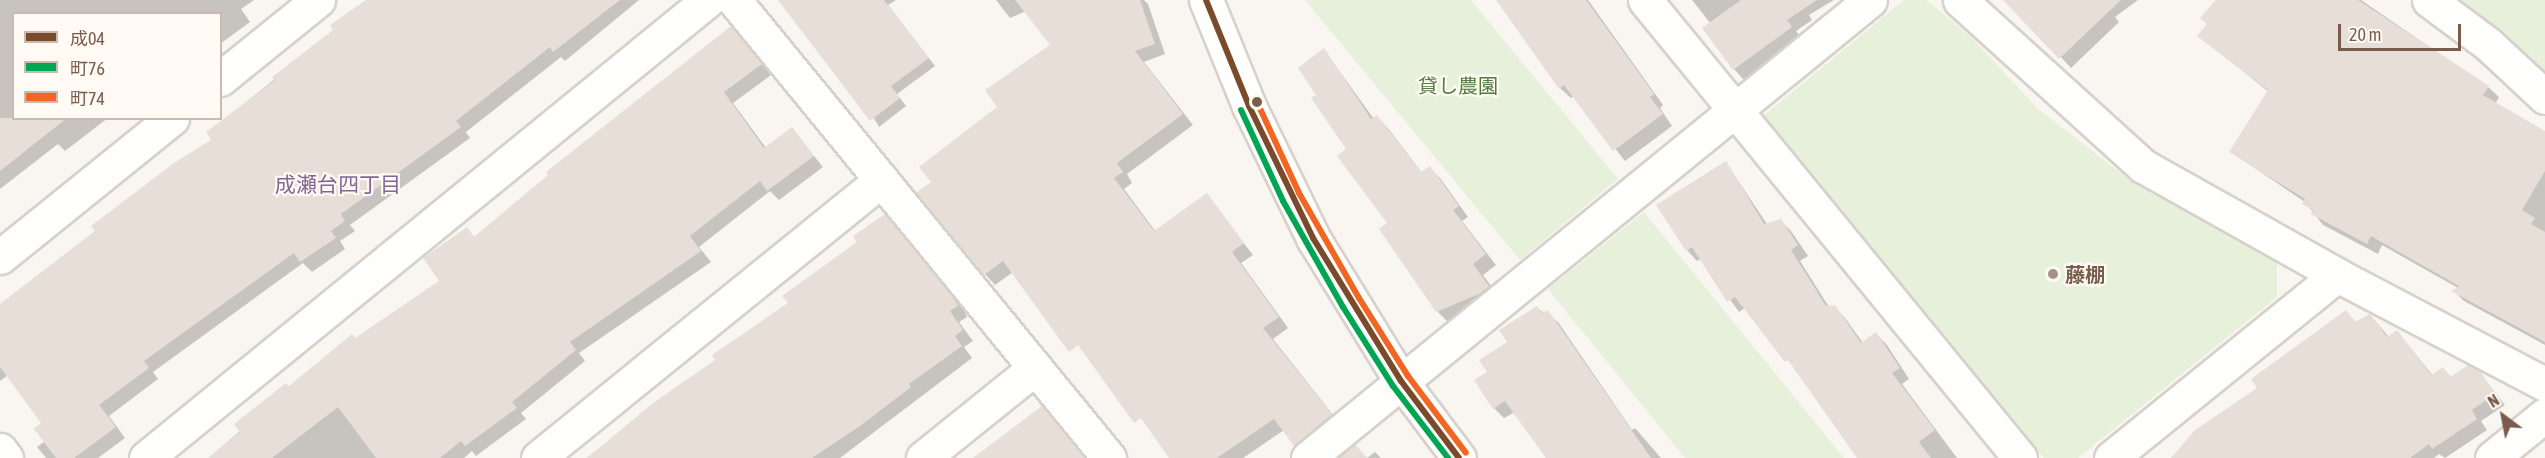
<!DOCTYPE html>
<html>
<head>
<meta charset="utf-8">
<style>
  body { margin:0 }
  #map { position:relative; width:2545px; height:458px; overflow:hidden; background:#f9f5f0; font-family:"Asap Condensed","Noto Sans JP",sans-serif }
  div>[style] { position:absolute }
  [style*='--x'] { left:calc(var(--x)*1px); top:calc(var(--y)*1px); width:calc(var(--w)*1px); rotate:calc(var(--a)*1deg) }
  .green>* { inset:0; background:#e7f0db }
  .shadow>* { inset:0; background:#0003 }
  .building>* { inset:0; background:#e6ded7 }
  .roads { filter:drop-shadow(2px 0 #d7d1cb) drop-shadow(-2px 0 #d7d1cb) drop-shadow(0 2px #d7d1cb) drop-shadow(0 -2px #d7d1cb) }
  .minor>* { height:33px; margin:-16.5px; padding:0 16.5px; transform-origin:16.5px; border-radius:16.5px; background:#fefefd }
  .bus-1>* { height:6px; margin:-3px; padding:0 3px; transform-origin:3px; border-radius:3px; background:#7a4b2a }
  .bus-2>* { height:6px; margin:-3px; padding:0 3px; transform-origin:3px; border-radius:3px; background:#00a651 }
  .bus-3>* { height:6px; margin:-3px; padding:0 3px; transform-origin:3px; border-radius:3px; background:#f26522 }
  .dots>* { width:16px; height:16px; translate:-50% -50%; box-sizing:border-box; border:3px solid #fffaf3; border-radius:50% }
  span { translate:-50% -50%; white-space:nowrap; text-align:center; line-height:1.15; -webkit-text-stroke:4.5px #fffaf3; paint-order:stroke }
  .park-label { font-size:20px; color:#537a41 }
  .poi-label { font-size:20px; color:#7a5c4d; font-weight:700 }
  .left { translate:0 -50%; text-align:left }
  .neighbourhood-label { font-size:21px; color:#846695 }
  .legend { position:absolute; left:12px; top:12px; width:210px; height:108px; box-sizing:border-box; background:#fffaf3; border:2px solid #cabbb1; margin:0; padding:8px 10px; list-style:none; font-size:18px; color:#7a5c4d }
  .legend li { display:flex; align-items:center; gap:12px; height:30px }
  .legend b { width:30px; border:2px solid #cabbb1 }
  .north { position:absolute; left:2473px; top:386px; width:60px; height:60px; -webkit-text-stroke:4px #fffaf3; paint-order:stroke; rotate:328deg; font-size:16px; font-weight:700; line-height:24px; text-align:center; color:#7a5c4d }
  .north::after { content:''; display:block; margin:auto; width:21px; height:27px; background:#7a5c4d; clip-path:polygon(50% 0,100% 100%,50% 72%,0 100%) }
  .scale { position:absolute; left:2338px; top:24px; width:123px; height:27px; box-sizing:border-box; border:3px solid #7a5c4d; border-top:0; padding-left:8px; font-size:18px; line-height:21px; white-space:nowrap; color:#7a5c4d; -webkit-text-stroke:4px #fffaf3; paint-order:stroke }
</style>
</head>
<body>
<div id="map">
  <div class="green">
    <div style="clip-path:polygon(1305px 0,1471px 0,1618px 179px,1520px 260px)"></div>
    <div style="clip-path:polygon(1904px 0,1926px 0,1967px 33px,2037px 108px,2135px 184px,2277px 259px,2277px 297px,2078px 458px,2044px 458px,1762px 117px)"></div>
    <div style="clip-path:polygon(2455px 0,2545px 0,2545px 83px)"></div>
    <div style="clip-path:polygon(1644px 212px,1844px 458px,1685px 458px,1548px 289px)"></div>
  </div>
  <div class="shadow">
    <div style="clip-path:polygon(0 0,254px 0,241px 9px,250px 22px,220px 44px,220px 14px,14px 14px,14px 118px,108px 118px,65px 151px,58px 144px,0 189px)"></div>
    <div style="clip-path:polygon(367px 0,639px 0,565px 61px,561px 57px,466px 132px,470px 138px,350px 225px,355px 231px,340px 241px,345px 249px,312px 272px,303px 263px,153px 372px,158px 379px,109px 416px,125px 438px,98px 458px,46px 458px,37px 447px,45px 441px,43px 423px,8px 375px,0 381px,0 305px,213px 140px,208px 133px,335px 30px)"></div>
    <div style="clip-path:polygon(806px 0,896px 0,888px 5px,935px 66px,897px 94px,906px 106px,879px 127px)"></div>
    <div style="clip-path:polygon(996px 0,1144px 0,1148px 4px,1165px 54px,1144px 62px,1193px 125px,1127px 174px,1132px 183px,1124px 189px,1156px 232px,1206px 195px,1253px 255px,1241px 263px,1288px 328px,1273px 339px,1341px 425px,1306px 455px,1284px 430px,1243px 458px,1171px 458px,1071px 317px,1013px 272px,995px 285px,985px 274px,933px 183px,1052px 46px,1026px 11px,1010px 18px)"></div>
    <div style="clip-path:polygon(1498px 0,1588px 0,1663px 105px,1660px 108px,1672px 126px,1625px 161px,1574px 96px,1571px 98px,1560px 88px)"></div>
    <div style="clip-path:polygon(1692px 0,1834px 0,1809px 15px,1812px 20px,1796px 31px,1802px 38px,1744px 80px,1734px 69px,1711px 24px)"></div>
    <div style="clip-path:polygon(2008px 0,2138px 0,2115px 17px,2119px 22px,2071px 68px)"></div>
    <div style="clip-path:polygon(2217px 0,2361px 0,2488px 87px,2499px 97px,2495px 104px,2545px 133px,2545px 345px,2464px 301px,2454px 291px,2458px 288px,2382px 245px,2378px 254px,2323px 225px,2305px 202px,2231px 152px,2269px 92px,2199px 36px,2209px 24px)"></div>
    <div style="clip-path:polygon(731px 28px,771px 75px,733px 103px,766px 148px,792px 129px,823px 167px,779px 200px,770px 191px,699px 247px,711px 262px,579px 353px,585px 361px,521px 413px,526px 419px,476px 456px,472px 451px,464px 458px,209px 458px,289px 388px,441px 281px,467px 229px,475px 238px)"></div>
    <div style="clip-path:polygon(1324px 50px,1374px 119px,1377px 117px,1387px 127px,1422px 173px,1429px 168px,1440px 178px,1468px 217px,1462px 221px,1496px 265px,1483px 275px,1499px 297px,1448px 322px,1437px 311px,1319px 95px)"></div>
    <div style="clip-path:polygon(1726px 163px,1767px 224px,1781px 221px,1791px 231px,1808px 256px,1800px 261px,1829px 307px,1835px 307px,1845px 318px,1863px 343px,1876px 334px,1887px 345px,1909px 379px,1902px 384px,1957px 458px,1858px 458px,1797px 371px,1745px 308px,1739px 312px,1701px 259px,1697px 261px,1687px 250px,1658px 206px)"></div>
    <div style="clip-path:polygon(885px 216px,964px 310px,967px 317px,959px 322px,973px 341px,964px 347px,972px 358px,840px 458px,587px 458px,790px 304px)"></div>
    <div style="clip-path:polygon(1537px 308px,1558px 322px,1632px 430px,1635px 428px,1661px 458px,1548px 458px,1515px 412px,1504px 418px,1494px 408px,1489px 372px)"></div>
    <div style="clip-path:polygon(2346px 312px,2357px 323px,2370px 315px,2389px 337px,2397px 331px,2433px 376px,2443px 369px,2452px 378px,2479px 372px,2505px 405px,2481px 421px,2487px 430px,2445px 458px,2439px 454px,2434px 458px,2171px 458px,2259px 388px)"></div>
    <div style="clip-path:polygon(1355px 446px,1367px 458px,1375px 452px,1381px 458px,1339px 458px)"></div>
  </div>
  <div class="building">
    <div style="clip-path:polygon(366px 0,620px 0,553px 52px,550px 47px,456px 121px,461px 127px,341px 214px,345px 221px,331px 231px,336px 238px,300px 262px,294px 253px,144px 361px,149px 368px,99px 405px,116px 427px,74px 458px,56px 458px,34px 429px,41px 423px,0 367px,0 304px,95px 231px,91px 226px,174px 163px,211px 140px,206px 132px,275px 80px,272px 77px,333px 30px,330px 25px)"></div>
    <div style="clip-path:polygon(778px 0,884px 0,929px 58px,891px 86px,900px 98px,870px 121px)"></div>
    <div style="clip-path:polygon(1015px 0,1140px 0,1155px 44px,1135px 51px,1183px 114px,1117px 163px,1123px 172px,1114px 178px,1154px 231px,1207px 193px,1244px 243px,1232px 252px,1279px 317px,1263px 328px,1332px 414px,1294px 446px,1274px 419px,1217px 458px,1169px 458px,1141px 418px,1134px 423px,1078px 345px,1069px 352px,1003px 261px,984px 275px,916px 193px,931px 182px,919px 167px,997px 107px,985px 90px,1050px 45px)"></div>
    <div style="clip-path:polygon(1496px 0,1586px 0,1654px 94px,1650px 97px,1663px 114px,1613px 151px,1564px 85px,1559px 89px)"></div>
    <div style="clip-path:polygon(1741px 0,1817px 0,1787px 20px,1792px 27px,1733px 70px,1702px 28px)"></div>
    <div style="clip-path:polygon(2003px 0,2121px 0,2059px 59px)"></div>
    <div style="clip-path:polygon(2216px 0,2358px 0,2489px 86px,2483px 95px,2545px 131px,2545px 171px,2522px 210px,2535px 218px,2531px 224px,2545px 232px,2545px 342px,2451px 291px,2459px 286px,2371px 236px,2367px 244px,2311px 214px,2313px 210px,2302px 204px,2305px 199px,2229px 152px,2268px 90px,2197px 36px,2207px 24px,2200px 18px)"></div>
    <div style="clip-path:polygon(731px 26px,762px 64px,724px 92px,764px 148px,792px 127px,814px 156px,767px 191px,760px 181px,690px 236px,701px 251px,570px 342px,576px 350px,512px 402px,517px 408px,465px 446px,461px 441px,440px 458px,376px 458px,338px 407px,272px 458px,208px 458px,240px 432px,234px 424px,286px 383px,289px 386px,352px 334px,355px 338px,439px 281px,423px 258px,467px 227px,474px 237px,548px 175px,546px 172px)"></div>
    <div style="clip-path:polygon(1324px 48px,1371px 119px,1377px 115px,1421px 172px,1430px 166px,1459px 206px,1453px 210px,1486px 254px,1473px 264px,1489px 286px,1479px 294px,1436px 312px,1379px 229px,1387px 223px,1337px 156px,1346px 149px,1311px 98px,1316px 95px,1298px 68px)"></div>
    <div style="clip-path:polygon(0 118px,67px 118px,0 171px)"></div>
    <div style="clip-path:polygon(1726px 161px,1764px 224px,1781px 219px,1798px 245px,1791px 250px,1826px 306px,1835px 305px,1861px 343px,1876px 332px,1900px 368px,1892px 373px,1935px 430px,1919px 442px,1931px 458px,1857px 458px,1788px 360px,1785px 362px,1735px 297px,1727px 302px,1692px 247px,1686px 251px,1656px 205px)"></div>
    <div style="clip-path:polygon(885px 214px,953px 298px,958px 306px,950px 311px,963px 330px,955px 336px,962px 346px,909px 384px,911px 387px,860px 426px,812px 458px,587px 458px,653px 403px,715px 360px,712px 355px,788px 303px,782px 296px,857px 242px,853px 236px)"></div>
    <div style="clip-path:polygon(1537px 306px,1542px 313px,1548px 310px,1651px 458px,1546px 458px,1505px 401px,1493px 409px,1474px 380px,1487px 372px,1479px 360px,1507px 342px,1499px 330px)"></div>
    <div style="clip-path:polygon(2346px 310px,2355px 322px,2370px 314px,2387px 337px,2397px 330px,2431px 375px,2443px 367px,2450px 377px,2468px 365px,2480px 371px,2495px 394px,2472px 410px,2477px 419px,2432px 449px,2429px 444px,2410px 458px,2171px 458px,2195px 430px,2257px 388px,2251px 379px)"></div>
    <div style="clip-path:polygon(1042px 406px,1085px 458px,973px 458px)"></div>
    <div style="clip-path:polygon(1355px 444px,1367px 458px,1338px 458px)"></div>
  </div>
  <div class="roads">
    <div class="minor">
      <div style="--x:734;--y:0;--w:592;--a:50.69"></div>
      <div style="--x:1206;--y:0;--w:114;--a:67.9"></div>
      <div style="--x:1249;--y:106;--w:147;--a:64.1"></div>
      <div style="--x:1313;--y:238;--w:168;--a:58.4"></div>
      <div style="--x:1401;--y:381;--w:96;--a:53"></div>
      <div style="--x:1645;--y:0;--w:592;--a:50.69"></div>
      <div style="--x:1960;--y:0;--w:247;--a:42.2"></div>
      <div style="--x:2143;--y:166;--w:223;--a:29.3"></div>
      <div style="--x:2337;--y:275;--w:235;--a:27.7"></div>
      <div style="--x:2429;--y:0;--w:74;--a:36.7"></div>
      <div style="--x:2488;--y:44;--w:78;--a:42.9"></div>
      <div style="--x:220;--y:79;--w:126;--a:-38.9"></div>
      <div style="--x:0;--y:257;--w:221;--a:-38.9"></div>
      <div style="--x:0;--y:450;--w:10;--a:53"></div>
      <div style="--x:146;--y:458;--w:725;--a:-39.18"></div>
      <div style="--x:538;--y:458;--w:442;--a:-39"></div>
      <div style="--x:923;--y:458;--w:144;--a:-38.8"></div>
      <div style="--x:1308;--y:458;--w:725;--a:-39.18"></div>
      <div style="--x:2111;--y:458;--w:291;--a:-39"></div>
      <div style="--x:2492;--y:458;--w:68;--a:-39.1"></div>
    </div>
  </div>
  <div class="bus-1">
    <div style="--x:1206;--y:0;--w:114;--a:67.9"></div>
    <div style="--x:1249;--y:106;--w:147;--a:64.1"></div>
    <div style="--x:1313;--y:238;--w:168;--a:58.4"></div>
    <div style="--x:1401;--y:381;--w:96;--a:53"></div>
  </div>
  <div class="bus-2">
    <div style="--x:1241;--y:110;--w:100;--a:65.2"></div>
    <div style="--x:1283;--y:201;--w:122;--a:60.5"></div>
    <div style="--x:1343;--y:307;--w:93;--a:57.7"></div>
    <div style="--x:1393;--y:386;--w:91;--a:52.6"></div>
  </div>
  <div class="bus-3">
    <div style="--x:1257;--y:102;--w:100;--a:65.2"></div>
    <div style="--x:1299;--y:193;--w:121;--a:60.3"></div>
    <div style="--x:1359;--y:298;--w:92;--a:57.9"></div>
    <div style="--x:1408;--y:376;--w:96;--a:53"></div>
  </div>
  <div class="dots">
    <div style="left:1257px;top:102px;background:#7a5c4d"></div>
    <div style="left:2053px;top:274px;background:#a69286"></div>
  </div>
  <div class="park-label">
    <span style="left:1458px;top:85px">貸し農園</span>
  </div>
  <div class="poi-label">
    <span class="left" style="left:2065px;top:274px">藤棚</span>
  </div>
  <div class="neighbourhood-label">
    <span style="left:338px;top:184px">成瀬台四丁目</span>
  </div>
  <ul class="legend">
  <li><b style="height:8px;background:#7a4b2a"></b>成04</li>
  <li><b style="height:8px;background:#00a651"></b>町76</li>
  <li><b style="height:8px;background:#f26522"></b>町74</li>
  </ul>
  <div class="north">N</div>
  <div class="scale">20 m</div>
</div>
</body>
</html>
